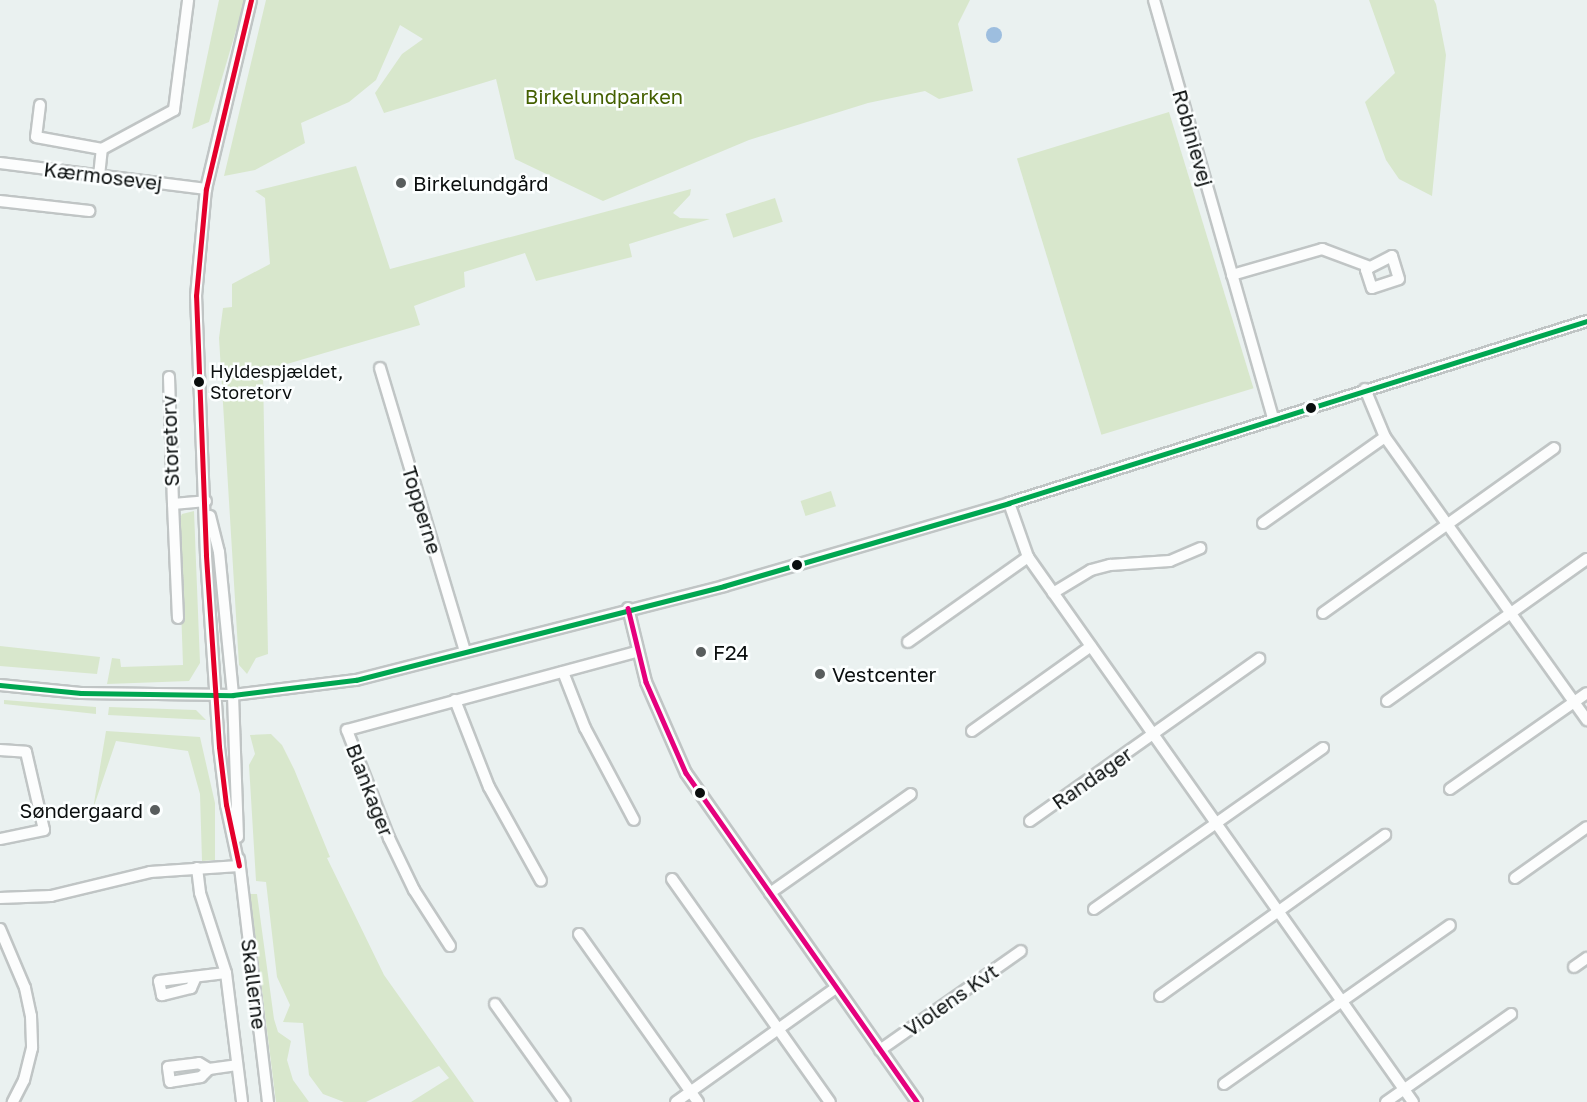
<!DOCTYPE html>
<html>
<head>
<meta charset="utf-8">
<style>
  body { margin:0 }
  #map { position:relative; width:1587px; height:1102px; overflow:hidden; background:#eaf1f0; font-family:"Golos Text",sans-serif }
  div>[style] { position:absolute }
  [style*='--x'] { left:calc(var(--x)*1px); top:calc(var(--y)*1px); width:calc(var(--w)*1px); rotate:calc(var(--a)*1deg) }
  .green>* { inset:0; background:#d8e7cc; transform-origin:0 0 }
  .water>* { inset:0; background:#9dbedf }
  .round { border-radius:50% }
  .roads { filter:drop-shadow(2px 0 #c0c5c5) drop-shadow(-2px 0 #c0c5c5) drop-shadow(0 2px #c0c5c5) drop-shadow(0 -2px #c0c5c5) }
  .minor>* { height:10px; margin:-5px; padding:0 5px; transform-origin:5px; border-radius:5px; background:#fcfdfd }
  .bus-1>* { height:4.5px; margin:-2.25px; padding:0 2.25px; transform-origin:2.25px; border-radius:2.25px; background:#00a651 }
  .bus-2>* { height:4.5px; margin:-2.25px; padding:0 2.25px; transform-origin:2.25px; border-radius:2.25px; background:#e5007d }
  .bus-3>* { height:4.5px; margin:-2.25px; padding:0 2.25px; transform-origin:2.25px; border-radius:2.25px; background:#e4002b }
  .dots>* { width:16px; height:16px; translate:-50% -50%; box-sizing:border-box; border:3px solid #fcffff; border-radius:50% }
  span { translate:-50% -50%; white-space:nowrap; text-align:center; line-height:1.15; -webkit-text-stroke:5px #fcffff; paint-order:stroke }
  .bus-label { font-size:18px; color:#0a0e0e }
  .left { translate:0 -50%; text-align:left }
  .park-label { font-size:20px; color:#446000 }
  .street-label { font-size:20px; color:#0a0e0e }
  .poi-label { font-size:20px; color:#0a0e0e }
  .right { translate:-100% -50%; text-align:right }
</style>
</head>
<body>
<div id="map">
  <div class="green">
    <div style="clip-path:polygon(219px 0,245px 0,209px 122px,192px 129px)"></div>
    <div style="clip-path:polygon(266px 0,970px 0,958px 24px,973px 91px,939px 99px,925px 91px,868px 103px,749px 140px,603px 201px,515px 159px,496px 79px,384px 113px,375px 93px,402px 54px,423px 39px,400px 25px,376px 80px,349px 102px,301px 123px,305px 143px,255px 170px,224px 176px)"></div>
    <div style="clip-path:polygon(1369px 0,1434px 0,1436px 4px,1446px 55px,1432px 196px,1399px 179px,1386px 160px,1365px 102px,1395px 73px)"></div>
    <div style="left:1169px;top:112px;width:289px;height:159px;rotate:73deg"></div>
    <div style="clip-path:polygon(356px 166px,390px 269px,691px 189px,690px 195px,673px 213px,680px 218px,710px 219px,629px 244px,632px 257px,536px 281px,525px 253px,464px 272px,465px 287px,414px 306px,420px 325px,263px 371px,268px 654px,256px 658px,247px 674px,239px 665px,219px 338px,223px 308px,232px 307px,232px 284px,270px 264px,265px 198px,255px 191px)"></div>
    <div style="left:775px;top:198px;width:25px;height:52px;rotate:72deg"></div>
    <div style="left:831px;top:491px;width:16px;height:32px;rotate:72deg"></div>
    <div style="clip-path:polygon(194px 511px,200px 663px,189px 681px,107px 684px,112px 658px,120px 659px,121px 667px,183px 665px,178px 522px,182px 514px)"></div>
    <div style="clip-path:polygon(0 646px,100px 657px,97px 674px,0 666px)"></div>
    <div style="clip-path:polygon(4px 700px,96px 707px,96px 714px,4px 704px)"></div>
    <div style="clip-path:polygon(109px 707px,196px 710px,206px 720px,108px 715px)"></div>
    <div style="clip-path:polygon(106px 731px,200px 737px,215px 803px,215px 860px,202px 861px,200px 794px,188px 751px,116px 741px,93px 809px)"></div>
    <div style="clip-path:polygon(271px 734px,282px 745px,294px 769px,330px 857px,327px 858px,384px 975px,474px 1102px,411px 1102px,449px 1078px,439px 1066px,366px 1102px,344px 1102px,323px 1094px,309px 1075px,303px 1023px,283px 1022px,290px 1005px,277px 977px,266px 882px,256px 881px,249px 765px,255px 754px,250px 735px)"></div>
    <div style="clip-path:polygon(250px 894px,257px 894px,274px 1019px,278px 1032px,291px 1041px,287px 1060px,293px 1080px,309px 1102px,276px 1102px)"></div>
  </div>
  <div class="water">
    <div class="round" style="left:986px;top:27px;width:16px;height:16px"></div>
  </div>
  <div class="roads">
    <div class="minor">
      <div style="--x:1154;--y:0;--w:437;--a:74.1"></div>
      <div style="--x:40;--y:105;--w:32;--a:97"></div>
      <div style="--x:36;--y:137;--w:67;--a:10.3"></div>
      <div style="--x:0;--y:163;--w:208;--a:7.2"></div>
      <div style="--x:99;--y:176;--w:27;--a:-84"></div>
      <div style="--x:102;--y:149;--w:82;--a:-28.4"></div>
      <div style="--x:174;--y:110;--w:111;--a:-82.7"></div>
      <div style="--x:0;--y:201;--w:90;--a:6.4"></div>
      <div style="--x:1232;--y:275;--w:94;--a:-16.1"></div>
      <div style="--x:1322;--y:249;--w:51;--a:20.6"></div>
      <div style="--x:1370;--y:267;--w:5;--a:143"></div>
      <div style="--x:1366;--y:270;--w:19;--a:72"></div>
      <div style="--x:1372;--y:288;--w:28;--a:-18"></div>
      <div style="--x:1399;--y:279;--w:24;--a:-107"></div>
      <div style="--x:1392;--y:256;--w:25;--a:153"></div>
      <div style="--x:380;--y:368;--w:296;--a:73.3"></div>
      <div style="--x:169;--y:377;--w:127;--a:88.2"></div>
      <div style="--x:173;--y:504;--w:33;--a:-5"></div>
      <div style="--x:1365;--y:389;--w:52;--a:67.4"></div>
      <div style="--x:1385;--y:437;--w:348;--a:54.5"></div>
      <div style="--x:1009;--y:503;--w:57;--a:70.6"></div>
      <div style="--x:1028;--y:557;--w:667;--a:54.76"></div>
      <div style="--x:173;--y:504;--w:114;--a:87.5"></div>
      <div style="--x:210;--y:516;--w:37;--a:76"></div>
      <div style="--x:219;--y:552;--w:144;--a:84.4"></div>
      <div style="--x:233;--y:695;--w:142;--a:88"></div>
      <div style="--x:1263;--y:523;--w:149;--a:-35.2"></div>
      <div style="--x:1053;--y:593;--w:44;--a:-31.2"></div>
      <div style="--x:1091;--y:570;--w:20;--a:-15"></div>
      <div style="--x:1110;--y:565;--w:60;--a:-3.8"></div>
      <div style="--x:1170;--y:561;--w:33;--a:-23"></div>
      <div style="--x:628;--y:608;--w:76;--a:76.3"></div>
      <div style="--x:646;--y:682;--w:99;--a:66.3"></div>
      <div style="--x:686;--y:773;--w:402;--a:54.9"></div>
      <div style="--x:1323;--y:613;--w:284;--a:-35.5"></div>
      <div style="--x:908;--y:642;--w:147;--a:-35.3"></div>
      <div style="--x:563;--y:672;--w:60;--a:68.6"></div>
      <div style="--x:585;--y:728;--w:104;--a:62"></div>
      <div style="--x:0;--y:685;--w:81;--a:5.6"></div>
      <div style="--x:81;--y:693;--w:152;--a:0.8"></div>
      <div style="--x:233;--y:695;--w:124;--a:-7"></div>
      <div style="--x:356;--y:680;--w:380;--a:-14.3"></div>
      <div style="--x:724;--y:586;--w:297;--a:-16.2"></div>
      <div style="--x:1009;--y:503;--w:606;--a:-17.48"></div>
      <div style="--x:455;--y:700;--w:93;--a:68.7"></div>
      <div style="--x:489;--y:787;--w:107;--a:61"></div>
      <div style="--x:1387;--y:701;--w:245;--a:-35.4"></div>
      <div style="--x:972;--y:731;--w:146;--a:-35.5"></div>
      <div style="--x:0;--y:750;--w:26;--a:4"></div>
      <div style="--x:26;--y:752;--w:80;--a:77"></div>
      <div style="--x:44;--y:830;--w:45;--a:168.4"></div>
      <div style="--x:1450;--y:789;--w:167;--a:-35"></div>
      <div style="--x:1030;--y:821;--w:281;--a:-35.3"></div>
      <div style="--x:239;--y:859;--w:245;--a:83.2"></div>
      <div style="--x:239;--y:866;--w:62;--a:-102"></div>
      <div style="--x:226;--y:805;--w:58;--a:-96.9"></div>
      <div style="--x:219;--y:747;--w:192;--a:-93.9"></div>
      <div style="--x:206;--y:555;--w:259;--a:-92.2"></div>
      <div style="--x:196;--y:296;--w:107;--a:-84.7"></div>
      <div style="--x:206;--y:189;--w:194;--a:-76.6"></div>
      <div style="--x:197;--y:868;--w:25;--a:83"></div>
      <div style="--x:200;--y:893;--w:84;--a:72"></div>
      <div style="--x:226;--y:973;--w:130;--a:82.9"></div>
      <div style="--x:1515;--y:878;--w:88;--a:-35.3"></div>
      <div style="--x:672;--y:879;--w:273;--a:54.7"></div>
      <div style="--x:770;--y:893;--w:172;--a:-35.1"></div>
      <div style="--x:0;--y:898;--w:51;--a:-2.2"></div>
      <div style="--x:51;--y:896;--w:102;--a:-13.6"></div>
      <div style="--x:150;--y:872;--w:89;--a:-3.9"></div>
      <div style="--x:1094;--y:909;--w:280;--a:-35.1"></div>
      <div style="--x:0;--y:929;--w:64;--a:67"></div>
      <div style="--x:25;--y:988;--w:29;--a:78"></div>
      <div style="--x:31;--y:1016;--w:32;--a:88"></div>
      <div style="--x:32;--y:1048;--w:33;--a:104"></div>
      <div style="--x:24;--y:1080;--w:25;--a:117"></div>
      <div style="--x:579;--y:934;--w:206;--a:54.7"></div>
      <div style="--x:450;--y:946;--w:67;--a:-122.7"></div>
      <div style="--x:414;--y:890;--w:58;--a:-115.7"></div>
      <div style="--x:389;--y:838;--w:116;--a:-111.3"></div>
      <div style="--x:347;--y:730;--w:300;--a:-15.1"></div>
      <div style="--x:1574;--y:967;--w:16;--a:-35"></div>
      <div style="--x:195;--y:979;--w:10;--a:114"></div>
      <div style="--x:191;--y:988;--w:30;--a:166"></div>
      <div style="--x:162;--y:995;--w:14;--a:-102"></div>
      <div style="--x:159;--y:981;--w:67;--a:-6.8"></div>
      <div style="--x:1160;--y:996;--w:277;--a:-35.6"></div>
      <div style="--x:495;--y:1004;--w:120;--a:54.5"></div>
      <div style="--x:880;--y:1050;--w:172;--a:-35.1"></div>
      <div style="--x:209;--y:1069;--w:11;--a:135"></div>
      <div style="--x:201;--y:1077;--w:31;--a:171"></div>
      <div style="--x:170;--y:1082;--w:15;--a:-98"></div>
      <div style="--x:168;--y:1067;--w:31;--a:-7"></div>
      <div style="--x:199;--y:1063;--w:12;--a:31"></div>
      <div style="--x:209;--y:1069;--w:28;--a:-8"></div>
      <div style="--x:1224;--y:1084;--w:276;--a:-35.1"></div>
      <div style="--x:676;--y:1102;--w:196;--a:-35.5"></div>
      <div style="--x:1386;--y:1102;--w:153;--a:-35.1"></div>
    </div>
  </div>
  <div class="bus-1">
    <div style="--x:0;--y:685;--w:81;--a:5.6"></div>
    <div style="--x:81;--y:693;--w:152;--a:0.8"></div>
    <div style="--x:233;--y:695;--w:124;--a:-7"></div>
    <div style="--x:356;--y:680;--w:380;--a:-14.3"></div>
    <div style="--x:724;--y:586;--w:297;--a:-16.2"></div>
    <div style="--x:1009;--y:503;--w:606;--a:-17.48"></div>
  </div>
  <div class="bus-2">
    <div style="--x:628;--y:608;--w:76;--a:76.3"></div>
    <div style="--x:646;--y:682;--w:99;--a:66.3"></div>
    <div style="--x:686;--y:773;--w:402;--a:54.9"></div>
  </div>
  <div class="bus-3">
    <div style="--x:239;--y:866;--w:62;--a:-102"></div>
    <div style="--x:226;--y:805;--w:58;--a:-96.9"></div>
    <div style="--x:219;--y:747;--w:192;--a:-93.9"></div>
    <div style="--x:206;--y:555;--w:259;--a:-92.2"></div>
    <div style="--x:196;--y:296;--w:107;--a:-84.7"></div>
    <div style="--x:206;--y:189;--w:194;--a:-76.6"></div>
  </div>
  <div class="dots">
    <div style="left:401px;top:183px;background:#585d5d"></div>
    <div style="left:199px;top:382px;background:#0a0e0e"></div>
    <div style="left:1311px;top:408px;background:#0a0e0e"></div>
    <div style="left:797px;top:565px;background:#0a0e0e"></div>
    <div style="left:701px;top:652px;background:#585d5d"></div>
    <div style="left:820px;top:674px;background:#585d5d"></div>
    <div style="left:700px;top:793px;background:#0a0e0e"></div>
    <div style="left:155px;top:810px;background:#585d5d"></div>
  </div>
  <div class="bus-label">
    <span class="left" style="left:210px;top:382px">Hyldespjældet,<br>Storetorv</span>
  </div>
  <div class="park-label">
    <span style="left:604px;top:96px">Birkelundparken</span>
  </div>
  <div class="street-label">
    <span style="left:1193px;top:138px;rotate:74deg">Robinievej</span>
    <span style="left:103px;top:176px;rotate:7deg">Kærmosevej</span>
    <span style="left:170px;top:441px;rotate:-92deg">Storetorv</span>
    <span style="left:422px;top:510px;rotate:73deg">Topperne</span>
    <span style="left:1092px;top:778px;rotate:-35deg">Randager</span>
    <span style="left:370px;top:790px;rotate:69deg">Blankager</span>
    <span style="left:254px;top:984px;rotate:83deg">Skallerne</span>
    <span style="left:951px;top:1000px;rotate:-35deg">Violens Kvt</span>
  </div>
  <div class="poi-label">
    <span class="left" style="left:413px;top:183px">Birkelundgård</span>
    <span class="left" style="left:713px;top:652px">F24</span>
    <span class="left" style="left:832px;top:674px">Vestcenter</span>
    <span class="right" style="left:143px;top:810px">Søndergaard</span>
  </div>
</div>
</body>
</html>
